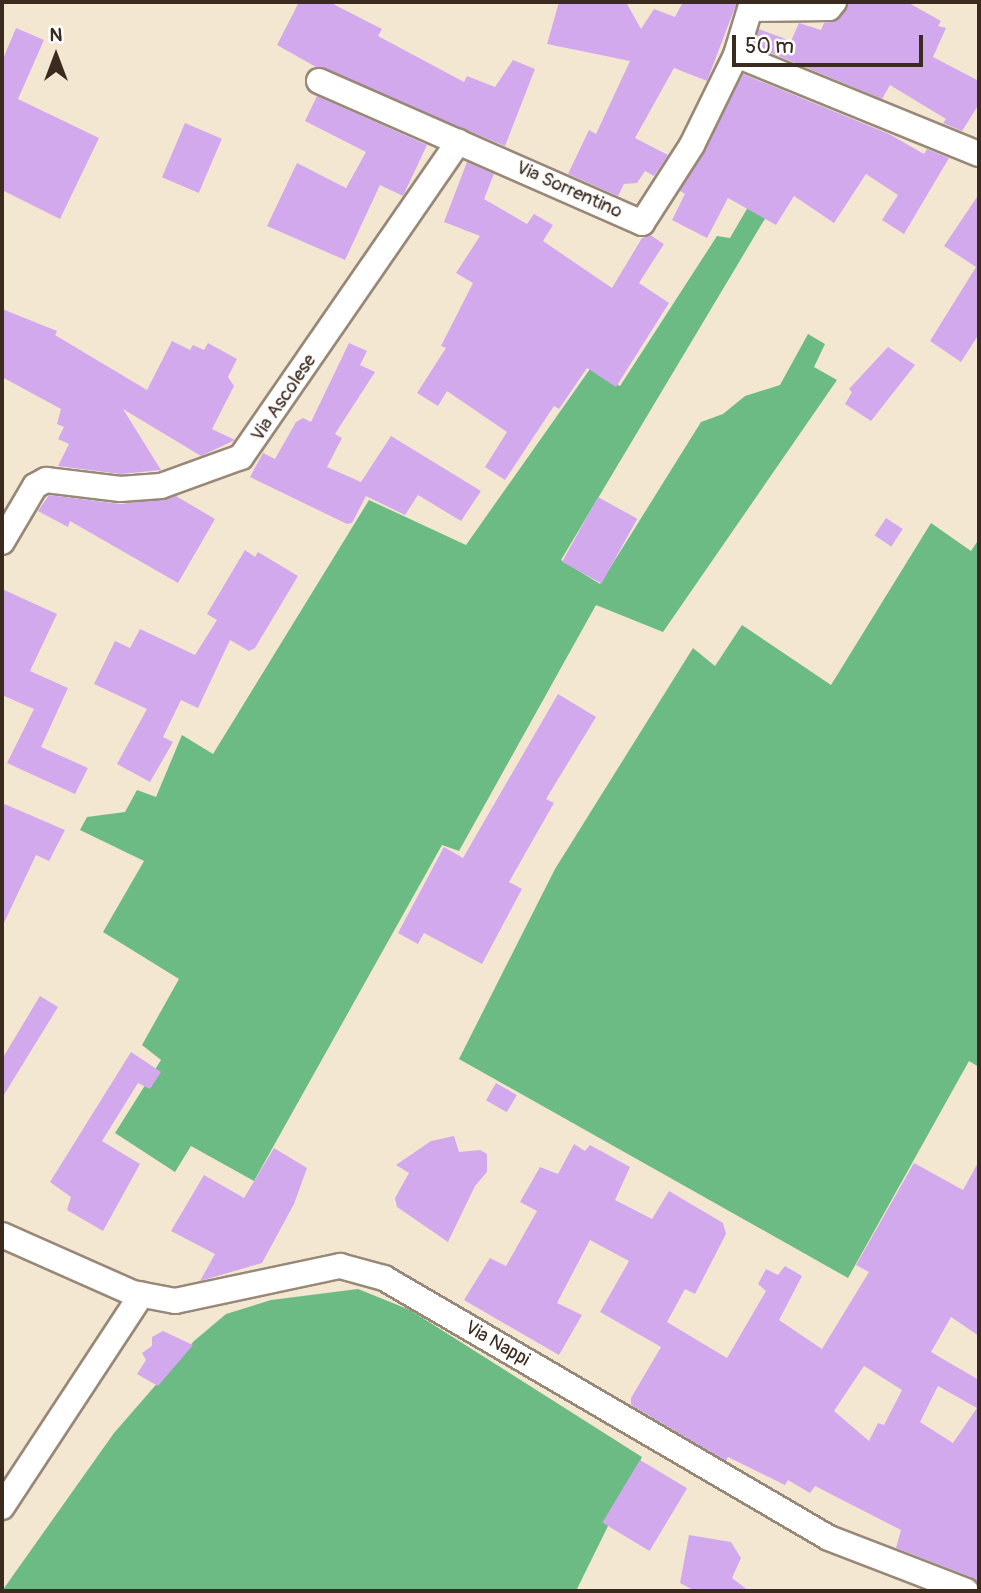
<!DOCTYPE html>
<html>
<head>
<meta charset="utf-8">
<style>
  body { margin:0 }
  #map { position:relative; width:981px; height:1593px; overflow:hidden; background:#f4e7d1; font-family:Pangolin,sans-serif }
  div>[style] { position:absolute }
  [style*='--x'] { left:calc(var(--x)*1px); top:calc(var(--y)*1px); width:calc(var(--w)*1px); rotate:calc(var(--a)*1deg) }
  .forest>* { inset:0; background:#6cbb85 }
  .building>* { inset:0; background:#d3a9ee; transform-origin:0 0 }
  .roads { filter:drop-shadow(2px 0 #988878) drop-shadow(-2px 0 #988878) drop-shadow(0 2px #988878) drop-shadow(0 -2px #988878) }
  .minor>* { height:24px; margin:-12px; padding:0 12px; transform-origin:12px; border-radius:12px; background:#fff }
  span { translate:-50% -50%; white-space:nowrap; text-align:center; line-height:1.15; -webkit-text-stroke:5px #fff; paint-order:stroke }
  .street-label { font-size:19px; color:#3b2a1e }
  .frame { position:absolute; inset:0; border:4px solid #3b2a1e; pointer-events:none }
  .north { position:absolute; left:21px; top:21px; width:70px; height:70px; -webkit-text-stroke:5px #fff; paint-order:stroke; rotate:0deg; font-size:19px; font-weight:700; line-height:28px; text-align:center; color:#3b2a1e }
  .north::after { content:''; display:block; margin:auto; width:24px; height:32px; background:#3b2a1e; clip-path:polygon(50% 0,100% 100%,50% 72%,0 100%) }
  .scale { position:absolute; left:732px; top:35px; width:191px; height:32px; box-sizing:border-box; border:4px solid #3b2a1e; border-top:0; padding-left:9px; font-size:21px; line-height:24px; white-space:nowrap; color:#3b2a1e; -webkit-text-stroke:5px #fff; paint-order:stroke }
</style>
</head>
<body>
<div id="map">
  <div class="forest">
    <div style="clip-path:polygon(798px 121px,818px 130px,561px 560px,600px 584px,701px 422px,723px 414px,745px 396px,780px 385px,808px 334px,825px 344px,814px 367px,837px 380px,663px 632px,596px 605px,459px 851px,442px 845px,254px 1181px,191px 1146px,175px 1172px,115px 1133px,161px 1060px,142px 1045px,179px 979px,103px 932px,144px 861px,80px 830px,87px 817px,125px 812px,137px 790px,156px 797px,182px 735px,213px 754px,369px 500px,466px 545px,590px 369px,620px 386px,717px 236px,730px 238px)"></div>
    <div style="clip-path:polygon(931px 523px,971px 551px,979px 539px,979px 1067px,969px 1061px,848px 1278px,459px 1059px,555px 869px,693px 648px,715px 666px,742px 625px,831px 685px)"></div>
    <div style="clip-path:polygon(358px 1289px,410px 1310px,642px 1457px,576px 1591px,2px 1591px,114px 1433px,194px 1341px,226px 1314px,271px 1300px)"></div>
  </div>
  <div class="building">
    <div style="clip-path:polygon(299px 2px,329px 2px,382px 29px,378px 36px,464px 82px,467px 76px,495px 87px,513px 60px,535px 69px,505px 146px,316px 67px,277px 45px)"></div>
    <div style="clip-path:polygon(559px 2px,626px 2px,641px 29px,654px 9px,675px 17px,683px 2px,737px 2px,707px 81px,674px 68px,635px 138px,668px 155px,654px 176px,645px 171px,637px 183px,624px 184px,618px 196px,568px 174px,589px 130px,596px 134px,630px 61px,547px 44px)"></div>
    <div style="clip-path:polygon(848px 2px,907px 2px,941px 21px,938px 26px,946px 28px,933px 57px,979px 81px,979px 104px,962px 131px,943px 123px,946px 119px,890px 85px,882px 99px,754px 46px,759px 29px,791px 41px,799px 23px,821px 30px,824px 23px,840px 18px)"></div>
    <div style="clip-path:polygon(16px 28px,44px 40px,18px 99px,99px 138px,60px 219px,2px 190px,2px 61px)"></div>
    <div style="clip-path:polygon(743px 74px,889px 134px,924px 154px,927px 149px,949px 158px,904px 234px,882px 220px,898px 195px,866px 174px,834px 223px,794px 196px,776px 225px,728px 198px,707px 238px,672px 220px,685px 194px,680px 191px)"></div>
    <div style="clip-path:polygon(317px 96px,427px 145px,403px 196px,380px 185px,345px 260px,267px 226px,297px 163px,346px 188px,366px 152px,305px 121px)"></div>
    <div style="left:185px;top:123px;width:40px;height:59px;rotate:23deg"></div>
    <div style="clip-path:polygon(467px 162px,494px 174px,484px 199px,527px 224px,534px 214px,553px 225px,543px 241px,612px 288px,642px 238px,650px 235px,664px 244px,639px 283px,669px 303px,616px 387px,587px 368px,559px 409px,554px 406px,505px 480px,485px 467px,507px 432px,447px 391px,438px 406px,417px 393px,446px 348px,441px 346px,473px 283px,456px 273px,480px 236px,444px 222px)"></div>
    <div style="clip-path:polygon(979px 194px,979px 334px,961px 362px,930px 341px,976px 267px,944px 246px)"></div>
    <div style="clip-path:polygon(2px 309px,57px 331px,55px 335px,147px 390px,172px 341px,190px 350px,193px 345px,204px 350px,208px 343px,237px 359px,228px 377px,234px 386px,212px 429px,235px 440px,201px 456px,123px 409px,161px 470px,120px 474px,58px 466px,69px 444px,58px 439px,64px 427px,57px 424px,61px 409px,2px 377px)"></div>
    <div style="clip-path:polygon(349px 343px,367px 351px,360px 365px,375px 372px,335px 434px,342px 438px,327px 467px,361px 482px,391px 436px,481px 491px,461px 521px,418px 495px,405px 515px,366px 496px,352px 523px,347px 524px,250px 477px,263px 453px,275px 459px,296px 422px,303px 418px,311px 422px)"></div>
    <div style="clip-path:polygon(888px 347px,915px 365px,871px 421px,845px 404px,852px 392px,849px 389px)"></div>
    <div style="clip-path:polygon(49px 495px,121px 504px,176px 496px,215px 519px,178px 583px,70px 521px,68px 527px,38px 511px)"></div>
    <div style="left:598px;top:497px;width:45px;height:74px;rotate:29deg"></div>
    <div style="left:886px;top:518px;width:20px;height:21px;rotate:33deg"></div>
    <div style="clip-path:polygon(245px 550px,255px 557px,258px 552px,298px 576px,255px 648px,249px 651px,230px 640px,198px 708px,181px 700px,163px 737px,173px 742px,150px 782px,117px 764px,147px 709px,94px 684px,115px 641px,130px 648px,140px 629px,195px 655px,217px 620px,207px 614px)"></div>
    <div style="clip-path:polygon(2px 589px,57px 614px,30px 671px,68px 688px,41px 747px,88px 768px,75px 794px,7px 763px,34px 709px,2px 695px)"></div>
    <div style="clip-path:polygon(558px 694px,596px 717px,546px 799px,554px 803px,509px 882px,522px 889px,482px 964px,424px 933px,418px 944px,398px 933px,444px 847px,463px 858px)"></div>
    <div style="clip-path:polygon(2px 803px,65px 830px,49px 861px,36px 855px,2px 927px)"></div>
    <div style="clip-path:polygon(40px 996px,58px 1007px,2px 1098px,2px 1059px)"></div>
    <div style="clip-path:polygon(131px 1052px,161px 1072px,150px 1089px,138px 1083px,102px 1141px,140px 1164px,103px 1231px,67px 1210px,71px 1197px,50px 1182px)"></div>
    <div style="left:496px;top:1083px;width:24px;height:20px;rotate:30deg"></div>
    <div style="clip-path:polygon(454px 1136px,459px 1152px,480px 1150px,487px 1154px,487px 1172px,475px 1186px,448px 1242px,397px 1207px,395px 1198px,409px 1173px,396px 1165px,431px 1141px)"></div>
    <div style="clip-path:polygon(evenodd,574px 1144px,585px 1151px,590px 1145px,630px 1167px,615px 1200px,652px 1219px,669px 1191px,723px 1223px,726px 1234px,695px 1294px,685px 1289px,667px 1322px,727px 1358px,766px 1291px,758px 1284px,766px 1269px,778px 1275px,785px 1266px,802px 1276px,779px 1320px,822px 1349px,869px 1272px,856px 1265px,914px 1163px,963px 1190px,979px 1161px,979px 1336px,951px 1317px,931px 1352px,979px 1380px,979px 1585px,971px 1577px,896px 1548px,901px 1530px,815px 1486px,810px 1493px,788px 1480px,785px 1485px,728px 1457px,726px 1461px,631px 1405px,631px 1398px,661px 1347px,600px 1312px,629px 1261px,590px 1240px,557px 1303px,582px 1315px,559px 1355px,464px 1300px,490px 1258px,506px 1266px,537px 1211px,520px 1202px,540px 1167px,558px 1174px,574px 1144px,864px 1366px,902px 1390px,884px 1425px,878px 1423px,869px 1441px,834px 1411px,864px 1366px,574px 1144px,938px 1386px,977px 1408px,953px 1443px,920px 1422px,938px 1386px)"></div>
    <div style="clip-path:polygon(274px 1148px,307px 1168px,294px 1204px,262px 1263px,200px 1281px,215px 1254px,171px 1231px,204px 1175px,244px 1198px)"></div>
    <div style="clip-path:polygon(163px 1331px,193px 1345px,158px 1386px,137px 1374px,146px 1360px,142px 1353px,152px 1346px,152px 1337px)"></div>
    <div style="left:640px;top:1460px;width:55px;height:73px;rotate:31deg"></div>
    <div style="clip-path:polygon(689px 1535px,731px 1542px,741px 1558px,732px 1578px,749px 1591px,695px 1591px,680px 1583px)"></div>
  </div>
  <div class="roads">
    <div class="minor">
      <div style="--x:752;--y:2;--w:55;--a:106.8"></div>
      <div style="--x:736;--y:55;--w:262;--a:22.2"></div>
      <div style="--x:751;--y:9;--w:78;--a:-0.7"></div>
      <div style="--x:829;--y:8;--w:8;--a:-50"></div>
      <div style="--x:319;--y:81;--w:353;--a:23.7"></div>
      <div style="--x:642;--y:223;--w:93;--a:-57.3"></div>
      <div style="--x:692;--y:145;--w:100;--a:-63.9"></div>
      <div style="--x:2;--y:542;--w:65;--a:-59.5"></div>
      <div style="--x:35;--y:486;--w:13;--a:-29"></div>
      <div style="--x:46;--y:480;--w:75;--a:6.9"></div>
      <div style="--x:120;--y:489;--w:41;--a:-4.2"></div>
      <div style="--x:161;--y:486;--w:85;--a:-19.9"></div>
      <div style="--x:241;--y:457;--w:383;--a:-55.4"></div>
      <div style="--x:2;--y:1235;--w:143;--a:23.9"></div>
      <div style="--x:133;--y:1293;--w:43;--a:10.8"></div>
      <div style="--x:175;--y:1301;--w:169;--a:-12"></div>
      <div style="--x:340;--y:1266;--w:46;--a:15.3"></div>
      <div style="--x:384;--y:1278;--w:515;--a:30.3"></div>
      <div style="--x:829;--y:1538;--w:147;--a:21.1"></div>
      <div style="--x:2;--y:1507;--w:254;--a:-56.7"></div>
    </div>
  </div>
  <div class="street-label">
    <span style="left:569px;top:190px;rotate:24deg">Via Sorrentino</span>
    <span style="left:284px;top:398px;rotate:-56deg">Via Ascolese</span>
    <span style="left:497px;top:1344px;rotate:30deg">Via Nappi</span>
  </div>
  <div class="frame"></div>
  <div class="north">N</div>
  <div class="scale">50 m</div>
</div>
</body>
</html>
